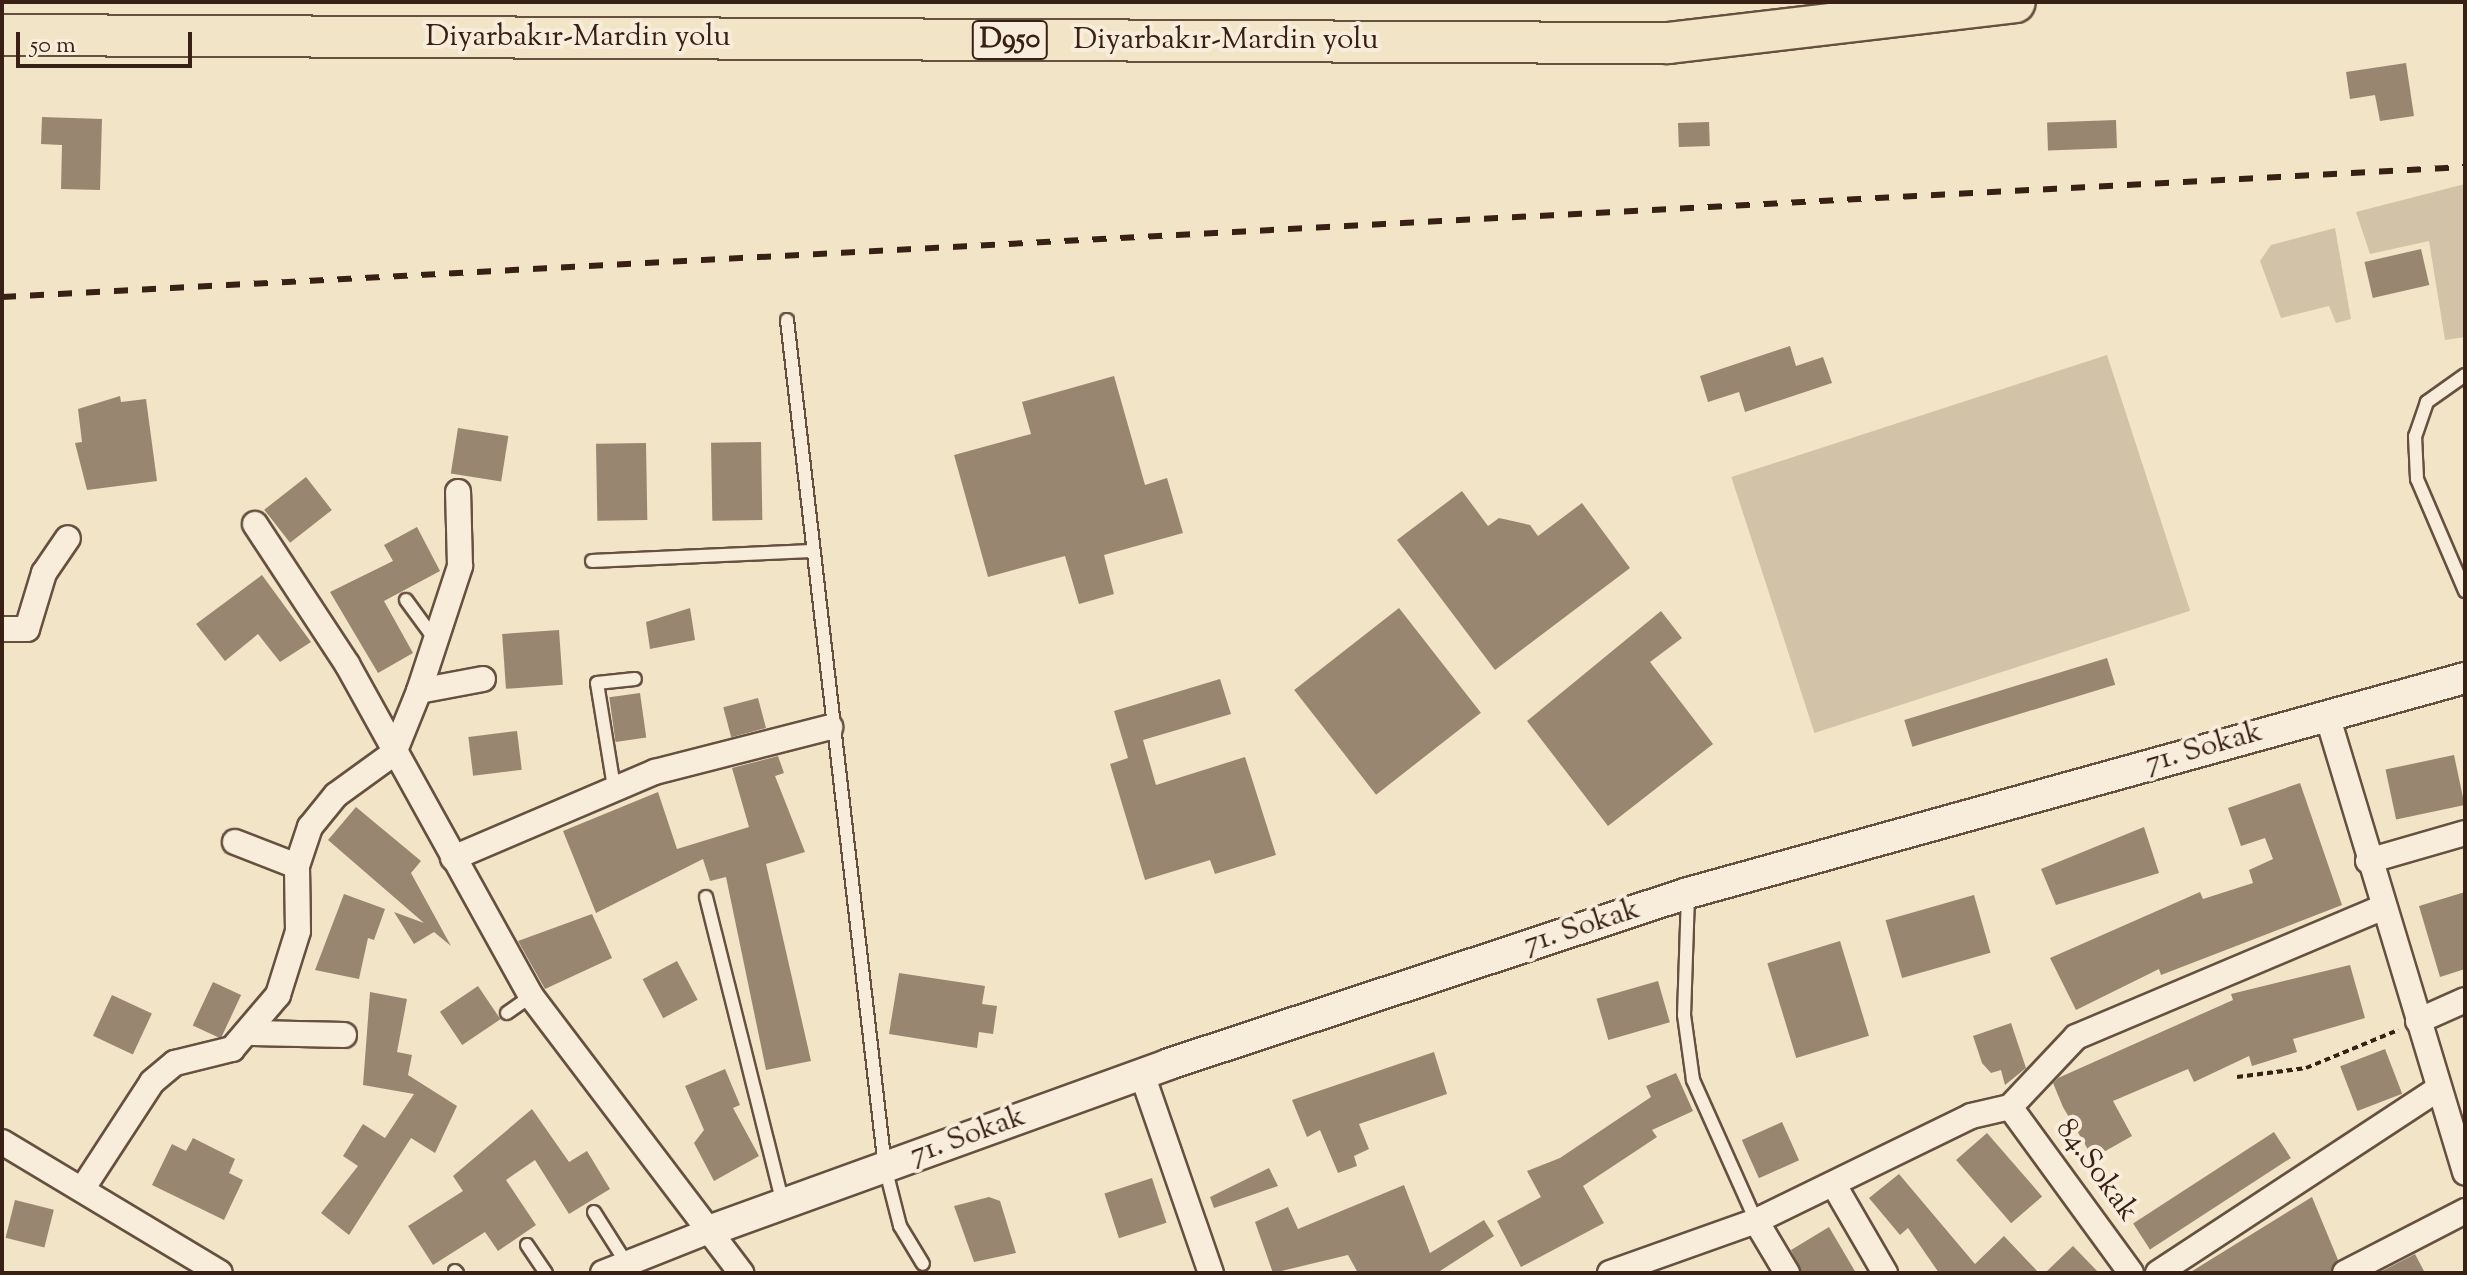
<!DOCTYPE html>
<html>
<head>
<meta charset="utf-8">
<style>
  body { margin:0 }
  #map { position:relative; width:2467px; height:1275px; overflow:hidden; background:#f2e4c6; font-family:"Sorts Mill Goudy",serif }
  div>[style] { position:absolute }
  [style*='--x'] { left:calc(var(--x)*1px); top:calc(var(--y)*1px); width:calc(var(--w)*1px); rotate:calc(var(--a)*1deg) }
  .green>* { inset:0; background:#d2c3a8; transform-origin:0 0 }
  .building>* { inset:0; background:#998671; transform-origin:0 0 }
  .path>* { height:4px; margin-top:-2px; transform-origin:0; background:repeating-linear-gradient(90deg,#382014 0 6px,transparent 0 10px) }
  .roads { filter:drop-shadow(2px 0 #665140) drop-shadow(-2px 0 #665140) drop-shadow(0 2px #665140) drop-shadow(0 -2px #665140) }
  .service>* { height:12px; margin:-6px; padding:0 6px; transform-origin:6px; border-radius:6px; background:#f7edda }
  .minor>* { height:24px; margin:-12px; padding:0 12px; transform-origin:12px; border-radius:12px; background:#f7edda }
  .tertiary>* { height:30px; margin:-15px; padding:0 15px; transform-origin:15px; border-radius:15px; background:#f7edda }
  .trunk>* { height:40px; margin:-20px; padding:0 20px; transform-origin:20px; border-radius:20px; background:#f2e4c6 }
  .rail>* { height:6px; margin-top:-3px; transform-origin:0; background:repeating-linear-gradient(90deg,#382014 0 14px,transparent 0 28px) }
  span { translate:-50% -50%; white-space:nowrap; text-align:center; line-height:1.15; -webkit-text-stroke:8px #f7edda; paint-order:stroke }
  .shield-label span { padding:2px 6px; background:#f7edda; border:2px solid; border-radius:6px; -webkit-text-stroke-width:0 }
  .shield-label { font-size:28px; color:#382014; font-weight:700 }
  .street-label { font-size:30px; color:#382014 }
  .frame { position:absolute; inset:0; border:4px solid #382014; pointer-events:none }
  .scale { position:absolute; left:16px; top:32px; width:176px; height:36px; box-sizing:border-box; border:4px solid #382014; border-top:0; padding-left:10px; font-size:24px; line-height:28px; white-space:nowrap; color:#382014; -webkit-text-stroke:6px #f7edda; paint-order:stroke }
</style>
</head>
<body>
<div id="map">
  <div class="green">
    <div style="clip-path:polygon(2465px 184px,2465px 337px,2445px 340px,2429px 241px,2370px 254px,2356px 212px)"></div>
    <div style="clip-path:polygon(2335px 228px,2351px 319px,2336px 323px,2329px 306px,2281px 318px,2260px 261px,2271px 245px)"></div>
    <div style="left:2107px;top:355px;width:269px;height:395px;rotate:72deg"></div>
  </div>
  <div class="building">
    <div style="clip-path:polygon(2406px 63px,2414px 116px,2380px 121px,2375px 95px,2350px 99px,2346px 72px)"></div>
    <div style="clip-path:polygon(42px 117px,102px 119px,100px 190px,61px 189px,62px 145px,41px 144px)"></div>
    <div style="left:2116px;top:120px;width:28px;height:69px;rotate:88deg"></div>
    <div style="left:1709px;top:122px;width:24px;height:31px;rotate:88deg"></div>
    <div style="left:2421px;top:249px;width:37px;height:58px;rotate:77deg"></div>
    <div style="clip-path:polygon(1790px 346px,1796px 366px,1823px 357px,1832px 383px,1745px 412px,1739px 392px,1708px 402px,1700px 376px)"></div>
    <div style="clip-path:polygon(1114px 376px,1145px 485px,1167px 478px,1183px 533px,1104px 555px,1114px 594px,1079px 604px,1065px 556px,988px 577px,954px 455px,1031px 434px,1022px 402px)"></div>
    <div style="clip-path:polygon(120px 396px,121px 402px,146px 399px,157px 481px,87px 490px,75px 443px,82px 442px,78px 409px)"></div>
    <div style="left:458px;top:428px;width:51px;height:46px;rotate:9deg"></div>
    <div style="left:761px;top:442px;width:78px;height:50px;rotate:89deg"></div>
    <div style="left:646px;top:443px;width:77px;height:50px;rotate:89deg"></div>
    <div style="left:306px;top:477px;width:42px;height:53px;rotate:52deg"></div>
    <div style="clip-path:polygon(1462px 491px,1488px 526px,1499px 518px,1530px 525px,1538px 536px,1582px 503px,1630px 568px,1495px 670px,1397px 540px)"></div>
    <div style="clip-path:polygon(417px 527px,440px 571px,384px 601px,413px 653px,378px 673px,330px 592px,393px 561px,384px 545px)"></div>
    <div style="clip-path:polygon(262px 575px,311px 642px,280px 662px,258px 634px,225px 661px,196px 624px)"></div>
    <div style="clip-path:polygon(690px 608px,695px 640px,650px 649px,646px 622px)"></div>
    <div style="left:1399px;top:608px;width:133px;height:133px;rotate:52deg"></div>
    <div style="clip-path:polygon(1661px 611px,1682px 638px,1650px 662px,1713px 744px,1608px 826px,1527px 721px)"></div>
    <div style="left:559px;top:630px;width:55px;height:57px;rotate:86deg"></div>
    <div style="left:2107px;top:658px;width:28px;height:212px;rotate:73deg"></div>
    <div style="clip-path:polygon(1220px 679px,1231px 714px,1143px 740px,1156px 785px,1245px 757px,1276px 855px,1215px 874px,1210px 860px,1145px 880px,1110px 764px,1128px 758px,1114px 711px)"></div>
    <div style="left:640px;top:693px;width:45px;height:31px;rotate:82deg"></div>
    <div style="left:758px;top:698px;width:31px;height:36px;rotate:75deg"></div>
    <div style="left:517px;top:731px;width:39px;height:49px;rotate:83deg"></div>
    <div style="left:2454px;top:755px;width:51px;height:70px;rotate:78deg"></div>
    <div style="clip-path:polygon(778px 756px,784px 773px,775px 776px,805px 852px,766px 864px,811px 1061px,766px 1070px,726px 877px,710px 881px,703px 859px,596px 913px,563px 831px,658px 792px,677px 849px,749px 827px,732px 768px)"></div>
    <div style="clip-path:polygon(2300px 783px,2342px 905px,2161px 975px,2159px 969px,2076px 1010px,2050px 958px,2200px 892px,2203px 899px,2253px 883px,2249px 870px,2273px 859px,2265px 838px,2241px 846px,2228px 808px)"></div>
    <div style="clip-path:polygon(356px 807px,421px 861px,411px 873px,451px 946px,434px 932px,414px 944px,394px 912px,424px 923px,328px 840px)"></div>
    <div style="clip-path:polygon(2144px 827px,2159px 873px,2056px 905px,2041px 869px)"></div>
    <div style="clip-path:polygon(2465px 892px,2465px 969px,2440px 977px,2419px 906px)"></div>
    <div style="clip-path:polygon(344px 894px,385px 909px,374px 940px,368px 938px,359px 979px,315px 970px)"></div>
    <div style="left:1974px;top:895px;width:60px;height:92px;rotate:74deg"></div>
    <div style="clip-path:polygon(592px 914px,612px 958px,545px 989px,518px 941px)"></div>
    <div style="left:1840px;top:941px;width:99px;height:76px;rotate:73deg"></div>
    <div style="left:677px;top:961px;width:44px;height:39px;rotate:62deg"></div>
    <div style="clip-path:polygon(2350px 965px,2365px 1018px,2293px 1039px,2297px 1052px,2252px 1066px,2249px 1056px,2194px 1082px,2188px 1069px,2113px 1101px,2132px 1136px,2093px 1158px,2063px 1107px,2053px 1083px,2058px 1078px,2233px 1000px,2231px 994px)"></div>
    <div style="clip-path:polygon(899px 973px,985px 986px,982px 1004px,997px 1006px,993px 1034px,979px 1032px,977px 1048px,889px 1034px)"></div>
    <div style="left:1658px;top:981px;width:43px;height:64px;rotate:74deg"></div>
    <div style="left:213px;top:982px;width:31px;height:48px;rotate:25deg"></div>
    <div style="left:478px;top:986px;width:40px;height:46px;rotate:56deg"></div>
    <div style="clip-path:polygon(370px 992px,407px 999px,397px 1052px,412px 1055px,408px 1075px,457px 1106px,435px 1153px,411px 1138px,349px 1235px,321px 1213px,358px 1166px,343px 1156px,363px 1124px,385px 1138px,414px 1094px,363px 1085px)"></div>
    <div style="left:112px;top:995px;width:44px;height:45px;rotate:25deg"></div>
    <div style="clip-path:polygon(2011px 1023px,2026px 1068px,2005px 1085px,2001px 1070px,1991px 1073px,1982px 1063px,1973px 1036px)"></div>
    <div style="left:2385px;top:1049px;width:48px;height:48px;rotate:69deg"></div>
    <div style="clip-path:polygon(1434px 1052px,1447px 1094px,1359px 1124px,1369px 1149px,1354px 1156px,1357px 1166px,1338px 1173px,1320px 1130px,1307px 1137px,1292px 1100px)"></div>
    <div style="clip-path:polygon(725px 1069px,740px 1105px,733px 1108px,759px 1156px,714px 1181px,694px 1143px,704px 1130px,685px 1086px)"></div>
    <div style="clip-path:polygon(1676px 1073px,1693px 1111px,1652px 1130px,1657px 1137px,1583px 1186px,1604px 1223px,1521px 1267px,1497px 1221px,1541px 1197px,1527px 1171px,1560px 1158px,1651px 1097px,1646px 1086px)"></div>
    <div style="clip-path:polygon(532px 1109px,569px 1162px,587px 1151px,610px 1189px,569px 1214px,535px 1160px,506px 1180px,536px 1225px,498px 1251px,485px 1232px,433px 1265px,408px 1226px,463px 1191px,453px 1176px)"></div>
    <div style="left:1782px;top:1122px;width:42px;height:44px;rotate:66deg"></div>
    <div style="left:2274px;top:1132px;width:31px;height:168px;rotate:57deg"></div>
    <div style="left:1987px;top:1133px;width:84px;height:41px;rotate:49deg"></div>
    <div style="clip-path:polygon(193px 1138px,235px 1159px,229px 1173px,243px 1180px,224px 1220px,152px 1185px,172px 1144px,186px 1151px)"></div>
    <div style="clip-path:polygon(1269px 1168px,1278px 1186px,1214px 1208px,1210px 1197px)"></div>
    <div style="clip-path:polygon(1899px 1174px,1975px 1264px,2004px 1236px,2039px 1273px,1939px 1273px,1908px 1228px,1900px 1235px,1869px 1198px)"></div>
    <div style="left:1152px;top:1178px;width:47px;height:50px;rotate:72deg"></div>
    <div style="clip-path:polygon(1404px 1185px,1430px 1253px,1484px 1220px,1494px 1236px,1437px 1273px,1358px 1273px,1348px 1255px,1273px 1273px,1255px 1222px,1288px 1207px,1298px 1229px)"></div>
    <div style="clip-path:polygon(989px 1197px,1000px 1201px,1016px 1253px,974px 1262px,954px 1206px)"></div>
    <div style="clip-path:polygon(2312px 1197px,2338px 1260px,2330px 1273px,2189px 1273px)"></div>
    <div style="left:15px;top:1200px;width:40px;height:39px;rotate:14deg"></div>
    <div style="clip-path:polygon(1829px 1227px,1856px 1273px,1802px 1273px,1791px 1250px)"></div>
    <div style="clip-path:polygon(2073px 1246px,2099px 1273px,2045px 1273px)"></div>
    <div style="clip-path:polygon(2415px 1254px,2425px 1273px,2378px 1273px)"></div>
  </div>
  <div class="path">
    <div style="--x:2237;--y:1077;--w:70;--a:-7.4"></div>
    <div style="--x:2306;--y:1068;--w:100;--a:-22.4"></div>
  </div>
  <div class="roads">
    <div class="service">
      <div style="--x:787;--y:320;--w:853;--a:83.4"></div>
      <div style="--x:885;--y:1167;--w:61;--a:75.7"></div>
      <div style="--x:900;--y:1226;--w:44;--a:58.8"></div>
      <div style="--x:2465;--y:375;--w:47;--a:144.6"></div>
      <div style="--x:2427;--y:402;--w:36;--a:109"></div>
      <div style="--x:2415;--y:436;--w:43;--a:87.3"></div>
      <div style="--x:2417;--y:479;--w:122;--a:66.8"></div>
      <div style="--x:592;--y:561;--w:219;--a:-2.6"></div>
      <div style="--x:406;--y:600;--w:51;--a:53.8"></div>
      <div style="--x:614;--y:787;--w:105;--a:-99.3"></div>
      <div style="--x:597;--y:683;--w:38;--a:-6"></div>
      <div style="--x:1688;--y:895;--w:120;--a:91.9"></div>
      <div style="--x:1684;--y:1015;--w:66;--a:82.1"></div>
      <div style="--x:1693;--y:1080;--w:154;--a:65.9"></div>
      <div style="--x:706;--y:897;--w:317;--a:75.9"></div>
      <div style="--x:507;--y:1013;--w:29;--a:-35"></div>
      <div style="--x:594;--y:1212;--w:62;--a:57.6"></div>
      <div style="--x:527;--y:1245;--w:34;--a:56"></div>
      <div style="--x:455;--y:1271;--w:3;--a:45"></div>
    </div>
    <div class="minor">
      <div style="--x:255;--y:524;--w:168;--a:56.7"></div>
      <div style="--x:347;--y:664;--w:380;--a:61"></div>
      <div style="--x:531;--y:996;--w:348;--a:52.8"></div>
      <div style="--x:2;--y:629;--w:25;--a:0"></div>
      <div style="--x:27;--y:629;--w:59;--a:-73.1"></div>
      <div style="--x:44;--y:573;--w:42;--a:-55.6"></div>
      <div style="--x:419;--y:691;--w:65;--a:-10.6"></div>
      <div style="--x:2327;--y:715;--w:478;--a:73.2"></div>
      <div style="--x:235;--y:842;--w:66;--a:21.2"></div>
      <div style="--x:453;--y:858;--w:220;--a:-23.1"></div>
      <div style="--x:655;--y:772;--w:181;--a:-14.4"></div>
      <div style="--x:2368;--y:861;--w:101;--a:-16.1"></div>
      <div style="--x:2418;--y:1021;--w:51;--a:-24.1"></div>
      <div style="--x:253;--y:1033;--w:91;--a:1.3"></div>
      <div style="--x:1142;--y:1074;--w:211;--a:70.9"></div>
      <div style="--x:2010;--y:1107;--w:205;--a:53.9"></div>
      <div style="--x:2;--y:1142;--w:254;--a:31"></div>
      <div style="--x:1834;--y:1185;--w:102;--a:59.9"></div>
      <div style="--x:83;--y:1188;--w:126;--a:-56.9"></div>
      <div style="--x:152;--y:1082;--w:30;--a:-40"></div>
      <div style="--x:175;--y:1063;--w:59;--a:-13.8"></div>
      <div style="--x:232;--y:1049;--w:71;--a:-49.6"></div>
      <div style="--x:278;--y:995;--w:67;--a:-72.6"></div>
      <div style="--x:298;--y:931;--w:65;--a:-90.9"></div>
      <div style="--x:297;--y:866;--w:41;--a:-71.6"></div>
      <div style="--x:310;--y:827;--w:41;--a:-50.9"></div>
      <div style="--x:336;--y:795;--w:72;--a:-35.9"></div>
      <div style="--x:394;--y:753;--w:67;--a:-68"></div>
      <div style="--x:419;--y:691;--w:132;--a:-71.8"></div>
      <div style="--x:460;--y:566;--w:74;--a:-91.5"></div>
      <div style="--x:1756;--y:1221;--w:61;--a:59.2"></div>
      <div style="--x:603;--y:1273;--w:119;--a:-21.6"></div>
      <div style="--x:1610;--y:1273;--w:155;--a:-19.6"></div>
      <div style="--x:1756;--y:1221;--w:239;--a:-26"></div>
      <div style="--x:1971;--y:1116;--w:40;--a:-13"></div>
      <div style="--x:2010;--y:1107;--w:96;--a:-46.7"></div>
      <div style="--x:2076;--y:1037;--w:332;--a:-22.9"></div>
      <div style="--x:2158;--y:1273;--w:335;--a:-33.3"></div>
      <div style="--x:2345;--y:1273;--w:135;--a:-27.3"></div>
    </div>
    <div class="tertiary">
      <div style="--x:714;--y:1229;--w:484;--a:-19.9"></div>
      <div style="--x:1169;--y:1064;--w:546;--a:-18.24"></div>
      <div style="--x:1688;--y:893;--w:806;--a:-15.47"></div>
    </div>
    <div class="trunk">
      <div style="--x:2;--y:35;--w:1666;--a:0.28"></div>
      <div style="--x:1668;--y:43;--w:349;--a:-6.7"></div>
    </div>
  </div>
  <div class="rail">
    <div style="--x:2;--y:297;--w:2466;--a:-3.02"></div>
  </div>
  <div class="shield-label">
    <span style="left:1010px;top:40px">D950</span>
  </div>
  <div class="street-label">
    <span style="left:578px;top:38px">Diyarbakır-Mardin yolu</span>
    <span style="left:1226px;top:41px">Diyarbakır-Mardin yolu</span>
    <span style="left:2204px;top:749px;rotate:-16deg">71. Sokak</span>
    <span style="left:1582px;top:928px;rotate:-18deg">71. Sokak</span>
    <span style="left:968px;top:1137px;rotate:-20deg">71. Sokak</span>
    <span style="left:2096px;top:1171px;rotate:54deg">84.Sokak</span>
  </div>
  <div class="frame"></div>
  <div class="scale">50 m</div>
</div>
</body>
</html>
